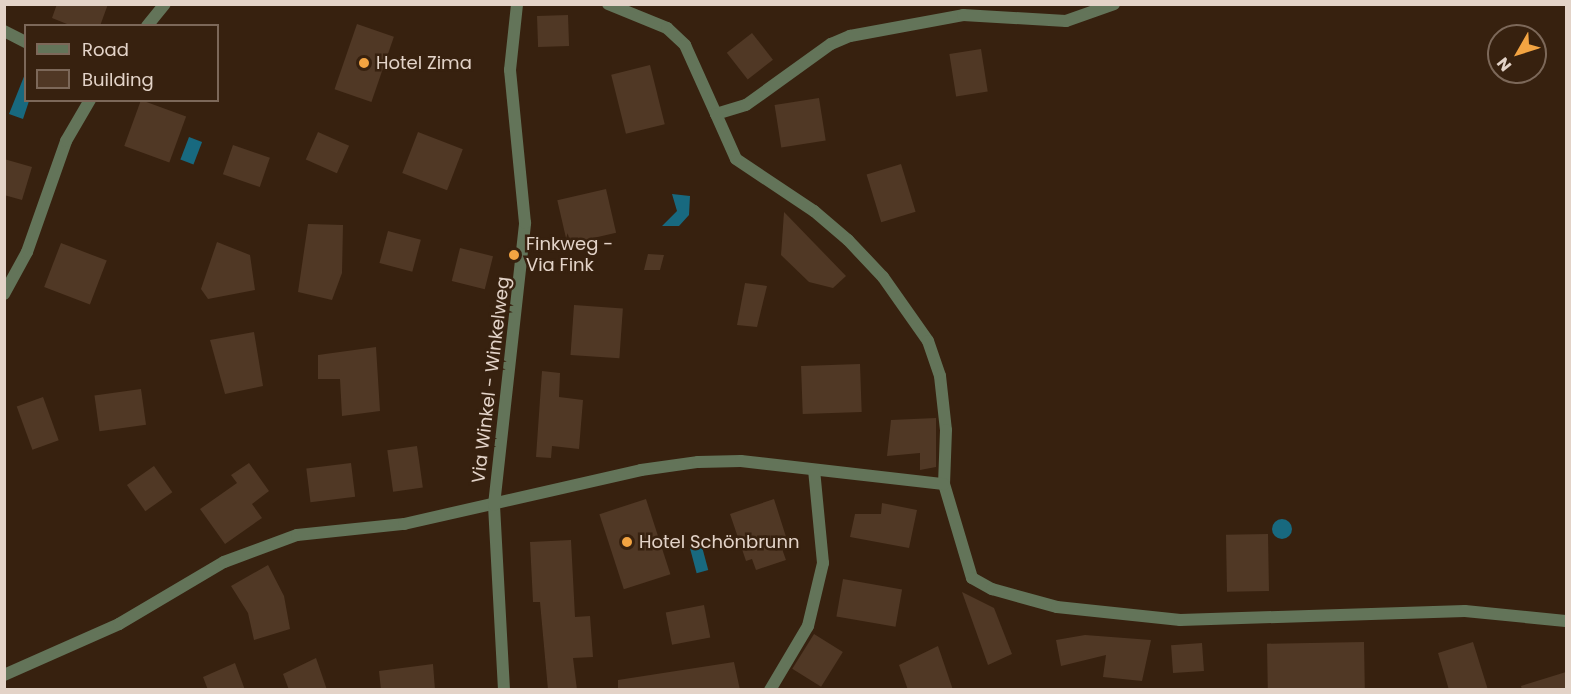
<!DOCTYPE html>
<html>
<head>
<meta charset="utf-8">
<style>
  body { margin:0 }
  #map { position:relative; width:1571px; height:694px; overflow:hidden; background:#37210f; font-family:Poppins,sans-serif }
  div>[style] { position:absolute }
  [style*='--x'] { left:calc(var(--x)*1px); top:calc(var(--y)*1px); width:calc(var(--w)*1px); rotate:calc(var(--a)*1deg) }
  .water>* { inset:0; background:#18697f; transform-origin:0 0 }
  .round { border-radius:50% }
  .building>* { inset:0; background:#503825; transform-origin:0 0 }
  .minor>* { height:12px; margin:-6px; padding:0 6px; transform-origin:6px; border-radius:6px; background:#637459 }
  .dots>* { width:16px; height:16px; translate:-50% -50%; box-sizing:border-box; border:3px solid #37210f; border-radius:50% }
  span { translate:-50% -50%; white-space:nowrap; text-align:center; line-height:1.15; -webkit-text-stroke:5px #37210f; paint-order:stroke }
  .poi-label { font-size:18px; color:#e3d3c8 }
  .left { translate:0 -50%; text-align:left }
  .street-label { font-size:18px; color:#e3d3c8 }
  .frame { position:absolute; inset:0; border:6px solid #e3d3c8; pointer-events:none }
  .legend { position:absolute; left:24px; top:24px; width:195px; height:78px; box-sizing:border-box; background:#37210f; border:2px solid #7c6859; margin:0; padding:8px 10px; list-style:none; font-size:18px; color:#e3d3c8 }
  .legend li { display:flex; align-items:center; gap:12px; height:30px }
  .legend b { width:30px; border:2px solid #7c6859 }
  .north { position:absolute; left:1487px; top:24px; width:60px; height:60px; box-sizing:border-box; background:#37210f; border:2px solid #7c6859; border-radius:50%; rotate:231deg; font-size:16px; font-weight:700; line-height:24px; text-align:center; color:#e3d3c8 }
  .north::after { content:''; display:block; margin:auto; width:21px; height:27px; background:#f3a442; clip-path:polygon(50% 0,100% 100%,50% 72%,0 100%) }
</style>
</head>
<body>
<div id="map">
  <div class="water">
    <div style="clip-path:polygon(25px 74px,26px 100px,29px 101px,23px 119px,9px 114px)"></div>
    <div style="left:189px;top:137px;width:14px;height:24px;rotate:21deg"></div>
    <div style="clip-path:polygon(672px 194px,690px 196px,689px 215px,679px 226px,662px 226px,677px 211px)"></div>
    <div class="round" style="left:1272px;top:519px;width:20px;height:20px"></div>
    <div style="left:701px;top:543px;width:28px;height:12px;rotate:75deg"></div>
  </div>
  <div class="building">
    <div style="clip-path:polygon(57px 4px,108px 4px,100px 26px,72px 26px,52px 18px)"></div>
    <div style="left:568px;top:15px;width:31px;height:31px;rotate:88deg"></div>
    <div style="left:357px;top:24px;width:39px;height:69px;rotate:19deg"></div>
    <div style="left:752px;top:33px;width:34px;height:32px;rotate:52deg"></div>
    <div style="left:981px;top:49px;width:43px;height:32px;rotate:81deg"></div>
    <div style="left:650px;top:65px;width:61px;height:40px;rotate:76deg"></div>
    <div style="left:819px;top:98px;width:43px;height:45px;rotate:81deg"></div>
    <div style="left:141px;top:100px;width:48px;height:49px;rotate:20deg"></div>
    <div style="left:318px;top:132px;width:34px;height:30px;rotate:24deg"></div>
    <div style="left:418px;top:132px;width:48px;height:44px;rotate:21deg"></div>
    <div style="left:233px;top:145px;width:39px;height:31px;rotate:19deg"></div>
    <div style="clip-path:polygon(4px 159px,32px 167px,22px 200px,4px 195px)"></div>
    <div style="left:901px;top:164px;width:50px;height:36px;rotate:73deg"></div>
    <div style="left:606px;top:189px;width:45px;height:50px;rotate:77deg"></div>
    <div style="clip-path:polygon(784px 212px,846px 276px,833px 288px,809px 282px,781px 255px)"></div>
    <div style="clip-path:polygon(308px 224px,343px 225px,342px 273px,332px 300px,298px 292px)"></div>
    <div style="left:388px;top:231px;width:34px;height:33px;rotate:15deg"></div>
    <div style="clip-path:polygon(217px 242px,250px 255px,255px 290px,208px 299px,201px 289px)"></div>
    <div style="left:61px;top:243px;width:49px;height:47px;rotate:21deg"></div>
    <div style="left:460px;top:248px;width:34px;height:34px;rotate:14deg"></div>
    <div style="clip-path:polygon(648px 254px,664px 255px,660px 270px,644px 270px)"></div>
    <div style="clip-path:polygon(745px 283px,767px 286px,757px 327px,737px 325px)"></div>
    <div style="left:574px;top:305px;width:49px;height:50px;rotate:4deg"></div>
    <div style="clip-path:polygon(254px 332px,263px 386px,225px 394px,210px 340px)"></div>
    <div style="clip-path:polygon(376px 347px,380px 411px,342px 416px,340px 379px,318px 379px,318px 355px)"></div>
    <div style="left:860px;top:364px;width:48px;height:59px;rotate:88deg"></div>
    <div style="clip-path:polygon(542px 371px,560px 373px,559px 397px,583px 400px,579px 449px,552px 446px,551px 458px,536px 457px)"></div>
    <div style="left:141px;top:389px;width:36px;height:47px;rotate:82deg"></div>
    <div style="left:43px;top:397px;width:46px;height:28px;rotate:70deg"></div>
    <div style="clip-path:polygon(936px 418px,936px 467px,920px 470px,920px 453px,887px 456px,891px 420px)"></div>
    <div style="left:417px;top:446px;width:42px;height:30px;rotate:82deg"></div>
    <div style="clip-path:polygon(249px 463px,269px 491px,252px 504px,262px 518px,225px 544px,200px 509px,237px 483px,231px 475px)"></div>
    <div style="left:351px;top:463px;width:34px;height:45px;rotate:83deg"></div>
    <div style="left:154px;top:466px;width:32px;height:33px;rotate:55deg"></div>
    <div style="left:646px;top:499px;width:79px;height:49px;rotate:72deg"></div>
    <div style="clip-path:polygon(774px 499px,788px 543px,781px 546px,786px 560px,756px 570px,752px 559px,746px 561px,730px 514px)"></div>
    <div style="clip-path:polygon(882px 503px,917px 510px,909px 548px,850px 537px,855px 514px,881px 514px)"></div>
    <div style="left:1268px;top:534px;width:57px;height:42px;rotate:89deg"></div>
    <div style="clip-path:polygon(571px 540px,575px 617px,590px 616px,593px 657px,573px 658px,577px 690px,548px 690px,540px 602px,533px 602px,530px 542px)"></div>
    <div style="clip-path:polygon(268px 565px,284px 596px,290px 629px,254px 640px,248px 613px,231px 586px)"></div>
    <div style="left:843px;top:579px;width:60px;height:38px;rotate:10deg"></div>
    <div style="clip-path:polygon(962px 592px,994px 608px,1012px 654px,988px 665px)"></div>
    <div style="left:704px;top:605px;width:33px;height:39px;rotate:79deg"></div>
    <div style="left:814px;top:634px;width:34px;height:41px;rotate:32deg"></div>
    <div style="clip-path:polygon(1085px 635px,1151px 640px,1142px 681px,1103px 677px,1106px 655px,1061px 666px,1056px 640px)"></div>
    <div style="left:1364px;top:642px;width:48px;height:97px;rotate:89deg"></div>
    <div style="clip-path:polygon(1473px 642px,1488px 690px,1449px 690px,1438px 653px)"></div>
    <div style="left:1202px;top:643px;width:28px;height:31px;rotate:86deg"></div>
    <div style="clip-path:polygon(938px 646px,953px 690px,908px 690px,899px 665px)"></div>
    <div style="clip-path:polygon(316px 658px,327px 690px,289px 690px,283px 674px)"></div>
    <div style="clip-path:polygon(734px 662px,740px 690px,618px 690px,618px 680px)"></div>
    <div style="clip-path:polygon(235px 663px,245px 690px,208px 690px,203px 677px)"></div>
    <div style="clip-path:polygon(433px 664px,435px 690px,381px 690px,379px 671px)"></div>
    <div style="clip-path:polygon(1566px 672px,1566px 690px,1522px 690px,1521px 686px)"></div>
  </div>
  <div class="minor">
    <div style="--x:608;--y:4;--w:64;--a:22.1"></div>
    <div style="--x:667;--y:28;--w:25;--a:43"></div>
    <div style="--x:685;--y:45;--w:76;--a:65.8"></div>
    <div style="--x:716;--y:114;--w:31;--a:-17"></div>
    <div style="--x:746;--y:105;--w:105;--a:-35.7"></div>
    <div style="--x:831;--y:44;--w:21;--a:-23"></div>
    <div style="--x:850;--y:36;--w:115;--a:-10.5"></div>
    <div style="--x:963;--y:15;--w:103;--a:3.3"></div>
    <div style="--x:1066;--y:21;--w:51;--a:-19.5"></div>
    <div style="--x:147;--y:26;--w:28;--a:-51"></div>
    <div style="--x:4;--y:31;--w:25;--a:27"></div>
    <div style="--x:716;--y:114;--w:49;--a:66"></div>
    <div style="--x:736;--y:159;--w:94;--a:33.7"></div>
    <div style="--x:814;--y:211;--w:45;--a:40.5"></div>
    <div style="--x:848;--y:240;--w:51;--a:46.6"></div>
    <div style="--x:883;--y:277;--w:78;--a:54.9"></div>
    <div style="--x:928;--y:341;--w:37;--a:71"></div>
    <div style="--x:940;--y:376;--w:54;--a:83.7"></div>
    <div style="--x:946;--y:430;--w:54;--a:92.1"></div>
    <div style="--x:944;--y:484;--w:98;--a:73.4"></div>
    <div style="--x:972;--y:578;--w:23;--a:29"></div>
    <div style="--x:992;--y:589;--w:67;--a:15.5"></div>
    <div style="--x:1057;--y:607;--w:124;--a:6"></div>
    <div style="--x:1180;--y:620;--w:285;--a:-1.8"></div>
    <div style="--x:1465;--y:611;--w:101;--a:5.7"></div>
    <div style="--x:4;--y:294;--w:48;--a:-61.3"></div>
    <div style="--x:27;--y:252;--w:118;--a:-70.6"></div>
    <div style="--x:66;--y:141;--w:48;--a:-59.7"></div>
    <div style="--x:4;--y:675;--w:126;--a:-23.9"></div>
    <div style="--x:119;--y:624;--w:122;--a:-30.6"></div>
    <div style="--x:224;--y:562;--w:78;--a:-20.3"></div>
    <div style="--x:297;--y:535;--w:108;--a:-5.9"></div>
    <div style="--x:404;--y:524;--w:243;--a:-12.8"></div>
    <div style="--x:641;--y:470;--w:58;--a:-8"></div>
    <div style="--x:698;--y:462;--w:43;--a:-1.3"></div>
    <div style="--x:741;--y:461;--w:204;--a:6.5"></div>
    <div style="--x:504;--y:690;--w:185;--a:-93.1"></div>
    <div style="--x:494;--y:505;--w:284;--a:-83.7"></div>
    <div style="--x:525;--y:223;--w:154;--a:-95.6"></div>
    <div style="--x:510;--y:70;--w:66;--a:-83.9"></div>
    <div style="--x:770;--y:690;--w:74;--a:-59.3"></div>
    <div style="--x:808;--y:626;--w:65;--a:-76.6"></div>
    <div style="--x:823;--y:563;--w:93;--a:-95.5"></div>
  </div>
  <div class="dots">
    <div style="left:364px;top:63px;background:#f3a442"></div>
    <div style="left:514px;top:255px;background:#f3a442"></div>
    <div style="left:627px;top:542px;background:#f3a442"></div>
  </div>
  <div class="poi-label">
    <span class="left" style="left:376px;top:63px">Hotel Zima</span>
    <span class="left" style="left:526px;top:255px">Finkweg -<br>Via Fink</span>
    <span class="left" style="left:639px;top:542px">Hotel Schönbrunn</span>
  </div>
  <div class="street-label">
    <span style="left:491px;top:380px;rotate:-83deg">Via Winkel - Winkelweg</span>
  </div>
  <div class="frame"></div>
  <ul class="legend">
  <li><b style="height:8px;background:#637459"></b>Road</li>
  <li><b style="height:16px;background:#503825"></b>Building</li>
  </ul>
  <div class="north">N</div>
</div>
</body>
</html>
